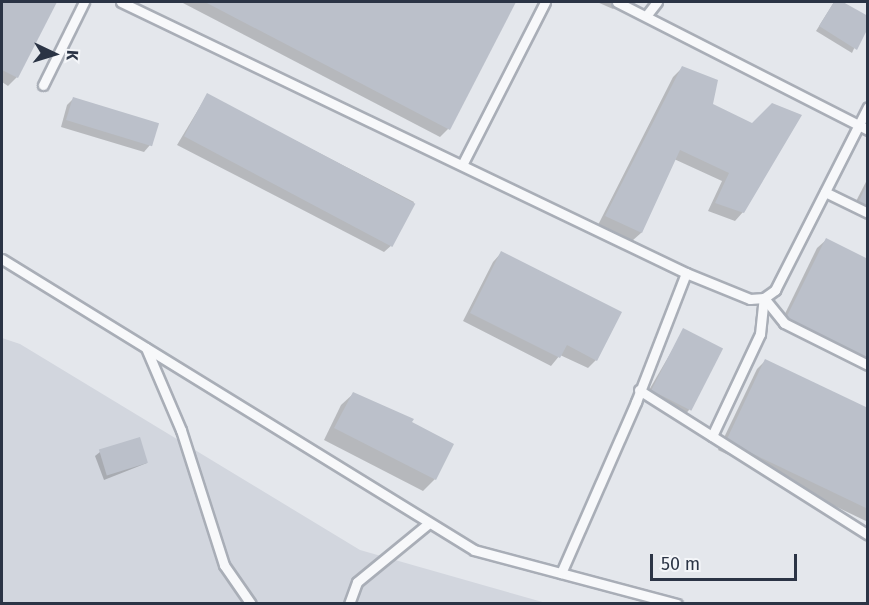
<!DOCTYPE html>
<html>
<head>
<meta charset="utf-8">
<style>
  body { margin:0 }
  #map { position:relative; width:869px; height:605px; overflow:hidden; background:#e4e7ec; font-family:"Fira Sans",sans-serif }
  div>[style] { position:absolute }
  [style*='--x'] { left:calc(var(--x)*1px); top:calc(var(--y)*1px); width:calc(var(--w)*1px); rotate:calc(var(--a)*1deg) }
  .built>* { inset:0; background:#d2d6de }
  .shadow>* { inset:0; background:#0003 }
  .building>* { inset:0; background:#bbc0ca; transform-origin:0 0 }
  .roads { filter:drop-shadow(2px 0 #a9aeb7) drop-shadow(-2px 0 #a9aeb7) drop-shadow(0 2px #a9aeb7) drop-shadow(0 -2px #a9aeb7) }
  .service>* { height:9px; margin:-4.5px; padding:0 4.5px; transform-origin:4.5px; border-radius:4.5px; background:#f7f8fa }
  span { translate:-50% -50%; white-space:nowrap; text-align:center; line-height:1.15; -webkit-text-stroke:4.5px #f4f6f9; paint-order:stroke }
  .frame { position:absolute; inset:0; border:3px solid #2b3445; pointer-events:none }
  .north { position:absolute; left:24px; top:24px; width:60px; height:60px; -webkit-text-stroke:4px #f4f6f9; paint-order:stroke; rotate:94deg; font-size:16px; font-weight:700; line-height:24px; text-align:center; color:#2b3445 }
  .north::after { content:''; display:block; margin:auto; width:21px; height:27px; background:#2b3445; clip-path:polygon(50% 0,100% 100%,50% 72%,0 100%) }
  .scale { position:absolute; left:650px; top:554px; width:147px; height:27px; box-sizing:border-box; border:3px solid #2b3445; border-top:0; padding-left:8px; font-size:18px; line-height:21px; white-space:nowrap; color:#2b3445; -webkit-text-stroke:4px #f4f6f9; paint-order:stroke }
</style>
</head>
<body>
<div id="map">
  <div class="built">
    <div style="clip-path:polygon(2px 338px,20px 344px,360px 550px,546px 603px,2px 603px)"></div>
  </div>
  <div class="shadow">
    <div style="clip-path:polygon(2px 2px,55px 2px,17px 77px,8px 86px,2px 82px)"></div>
    <div style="clip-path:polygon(181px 2px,515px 2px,448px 129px,440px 137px)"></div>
    <div style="clip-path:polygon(597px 2px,620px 2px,613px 9px)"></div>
    <div style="clip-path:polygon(834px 2px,868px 18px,852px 53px,816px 31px)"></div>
    <div style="clip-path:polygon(682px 68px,711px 105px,752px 125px,743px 212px,735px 221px,708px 211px,722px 181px,674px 159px,641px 233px,632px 241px,598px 225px,673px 77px)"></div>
    <div style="clip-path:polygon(207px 95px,414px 202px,393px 244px,384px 252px,177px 145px)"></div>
    <div style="clip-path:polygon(74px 98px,150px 145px,144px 152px,61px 127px,67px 105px)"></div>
    <div style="clip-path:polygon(868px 178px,868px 217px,852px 209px)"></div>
    <div style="clip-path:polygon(826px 240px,868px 260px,868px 370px,779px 326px,817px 248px)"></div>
    <div style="clip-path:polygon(501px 253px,596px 360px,588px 368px,560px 355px,551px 366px,463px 321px,493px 262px)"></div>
    <div style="clip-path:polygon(684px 330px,689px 410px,683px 417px,645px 397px)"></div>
    <div style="clip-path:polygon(765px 361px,868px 410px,868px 522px,718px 450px,757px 369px)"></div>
    <div style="clip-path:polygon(353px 394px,452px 444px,435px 479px,423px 491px,324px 440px,341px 405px)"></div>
    <div style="clip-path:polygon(100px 452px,147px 463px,104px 480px,95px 456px)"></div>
  </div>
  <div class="building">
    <div style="clip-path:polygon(2px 2px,57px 2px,18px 78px,2px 70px)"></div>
    <div style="clip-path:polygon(205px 2px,516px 2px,450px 130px)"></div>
    <div style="clip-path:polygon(834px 2px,843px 2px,868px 16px,868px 28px,857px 50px,819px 26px)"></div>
    <div style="clip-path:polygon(682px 66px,718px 80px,713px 104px,752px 123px,772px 103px,802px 115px,744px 213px,715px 203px,729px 173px,680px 150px,642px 233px,605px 216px)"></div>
    <div style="left:207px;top:93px;width:236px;height:49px;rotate:28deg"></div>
    <div style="left:73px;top:97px;width:90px;height:24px;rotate:17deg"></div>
    <div style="clip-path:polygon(868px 182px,868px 207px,858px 203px)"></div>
    <div style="clip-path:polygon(826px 238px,868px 259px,868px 358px,786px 318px)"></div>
    <div style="clip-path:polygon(501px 251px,622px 312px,597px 361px,567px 345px,560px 358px,470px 313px)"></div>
    <div style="left:683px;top:328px;width:45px;height:70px;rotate:27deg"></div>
    <div style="clip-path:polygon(765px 359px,868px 408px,868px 509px,726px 441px)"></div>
    <div style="clip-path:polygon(353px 392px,414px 419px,412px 422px,454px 444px,436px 480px,334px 428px)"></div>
    <div style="left:140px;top:437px;width:27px;height:43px;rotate:73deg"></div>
  </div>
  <div class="roads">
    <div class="service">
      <div style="--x:121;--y:2;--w:627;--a:25.62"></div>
      <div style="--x:686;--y:273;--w:69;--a:22.1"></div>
      <div style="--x:750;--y:299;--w:14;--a:-4"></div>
      <div style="--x:764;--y:298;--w:14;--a:-36"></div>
      <div style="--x:775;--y:290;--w:205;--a:-63.1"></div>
      <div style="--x:617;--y:2;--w:282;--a:27"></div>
      <div style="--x:646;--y:16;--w:18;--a:-52"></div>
      <div style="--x:43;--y:85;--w:93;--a:-63.7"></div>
      <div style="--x:462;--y:165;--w:183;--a:-63"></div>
      <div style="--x:825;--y:192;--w:48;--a:26"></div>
      <div style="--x:2;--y:259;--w:554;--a:31.65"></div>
      <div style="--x:474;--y:550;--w:210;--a:14.9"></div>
      <div style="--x:764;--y:298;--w:32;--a:51"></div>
      <div style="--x:784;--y:323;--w:94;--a:26.6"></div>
      <div style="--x:146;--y:348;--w:89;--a:66.9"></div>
      <div style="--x:181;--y:430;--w:142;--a:72.3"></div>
      <div style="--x:224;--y:565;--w:47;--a:55.3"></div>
      <div style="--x:639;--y:390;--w:271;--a:32.3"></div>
      <div style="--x:712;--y:436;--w:113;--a:-64.8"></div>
      <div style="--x:760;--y:334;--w:36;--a:-84"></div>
      <div style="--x:561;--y:573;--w:187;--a:-66.3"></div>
      <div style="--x:636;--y:402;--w:138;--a:-68.8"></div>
      <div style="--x:349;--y:604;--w:23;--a:-70"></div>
      <div style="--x:357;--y:582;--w:93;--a:-39.3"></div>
    </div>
  </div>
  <div class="frame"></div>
  <div class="north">K</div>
  <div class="scale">50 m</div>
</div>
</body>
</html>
